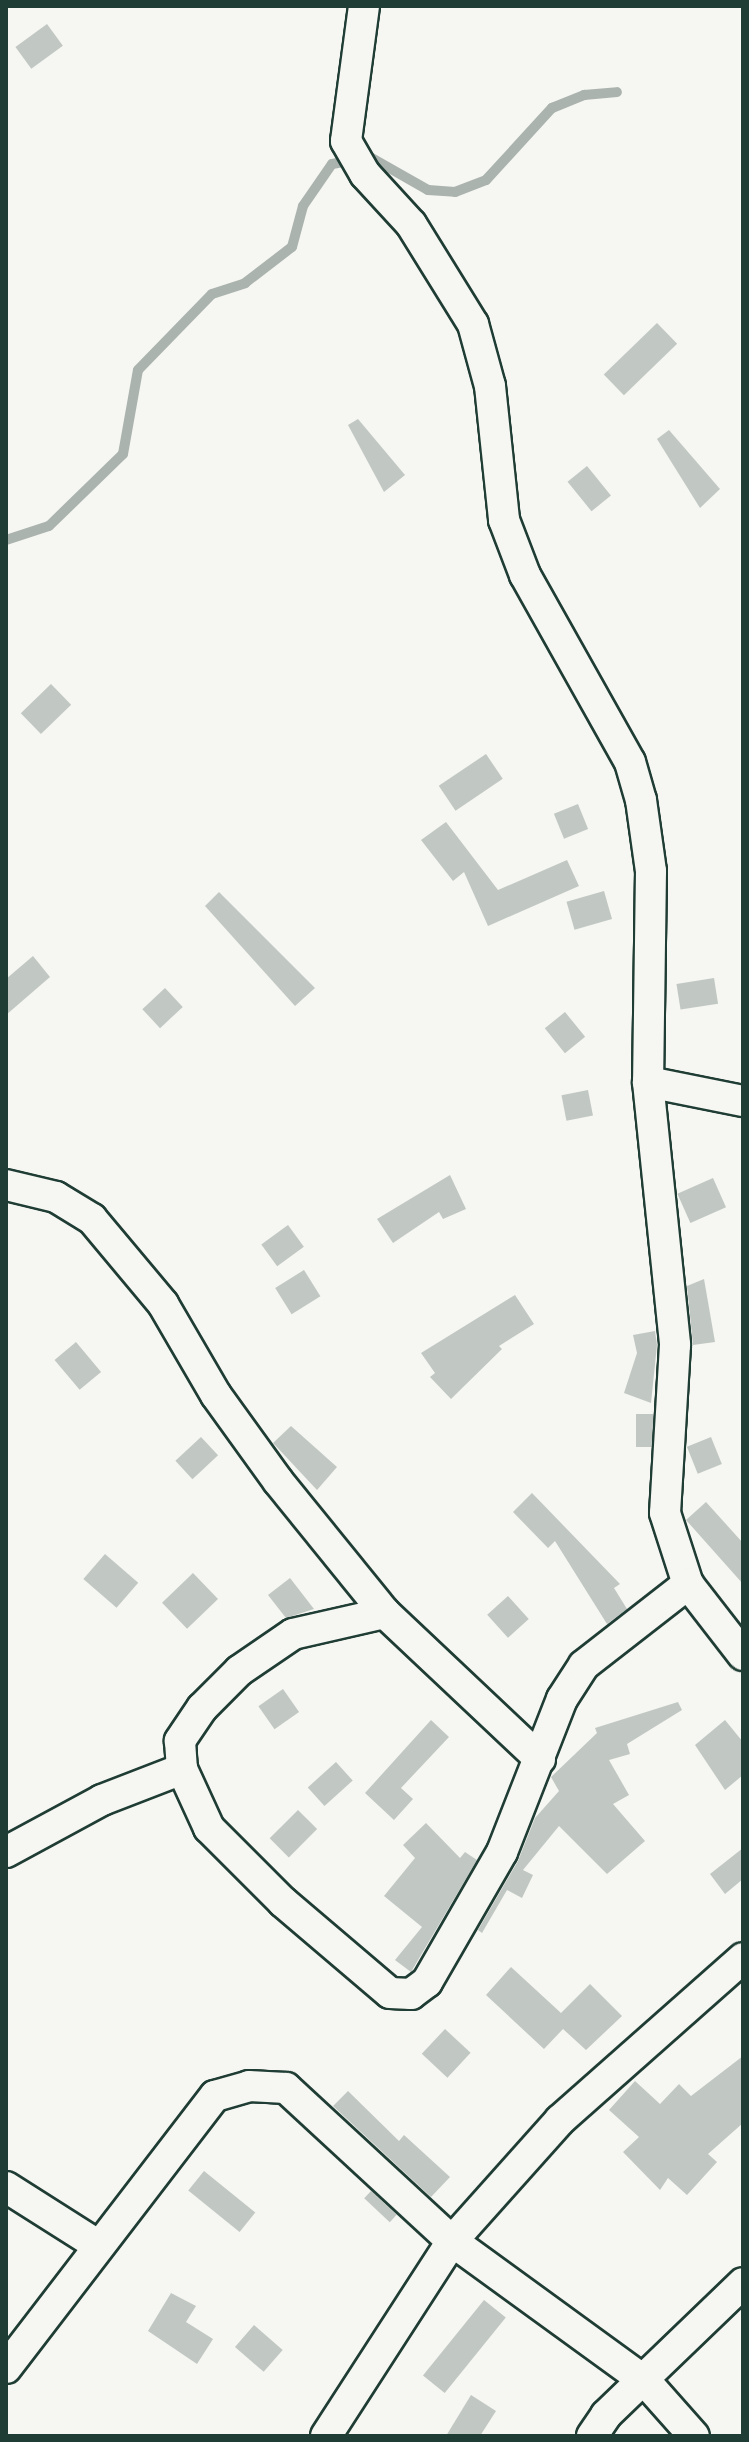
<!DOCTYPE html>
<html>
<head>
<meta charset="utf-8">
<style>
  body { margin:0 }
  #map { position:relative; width:749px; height:2442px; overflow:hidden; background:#f6f6f2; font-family:"Comic Neue",sans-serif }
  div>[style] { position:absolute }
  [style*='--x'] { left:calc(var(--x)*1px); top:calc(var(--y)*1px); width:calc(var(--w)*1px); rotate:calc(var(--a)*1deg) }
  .stream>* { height:10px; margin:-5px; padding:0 5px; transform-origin:5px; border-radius:5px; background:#aab3ae }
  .building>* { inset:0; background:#c1c8c3; transform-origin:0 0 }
  .roads { filter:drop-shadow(2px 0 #1f3d34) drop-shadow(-2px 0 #1f3d34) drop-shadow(0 2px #1f3d34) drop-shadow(0 -2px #1f3d34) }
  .minor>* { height:30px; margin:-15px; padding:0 15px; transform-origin:15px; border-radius:15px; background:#f6f6f2 }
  span { translate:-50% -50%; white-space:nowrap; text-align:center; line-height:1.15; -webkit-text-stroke:8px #f6f6f2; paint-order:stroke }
  .frame { position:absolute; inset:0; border:8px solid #1f3d34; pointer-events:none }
</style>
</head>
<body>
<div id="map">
  <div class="stream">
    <div style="--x:6;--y:540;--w:45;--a:-18"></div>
    <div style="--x:49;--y:526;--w:103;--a:-44.2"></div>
    <div style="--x:123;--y:454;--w:85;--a:-79.9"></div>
    <div style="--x:138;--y:370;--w:106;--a:-45.8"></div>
    <div style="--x:212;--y:294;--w:35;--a:-18"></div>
    <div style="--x:245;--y:283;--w:59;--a:-37.5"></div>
    <div style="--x:292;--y:247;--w:42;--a:-75"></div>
    <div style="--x:303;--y:206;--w:51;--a:-55.4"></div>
    <div style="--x:332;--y:164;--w:39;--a:-10"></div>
    <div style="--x:370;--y:157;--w:67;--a:29.6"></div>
    <div style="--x:428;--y:190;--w:27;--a:4"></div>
    <div style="--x:455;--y:192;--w:33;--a:-21"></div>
    <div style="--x:486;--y:180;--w:98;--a:-47.5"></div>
    <div style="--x:552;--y:108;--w:35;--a:-22"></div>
    <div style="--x:584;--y:95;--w:33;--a:-5"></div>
  </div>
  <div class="building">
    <div style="left:47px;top:24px;width:27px;height:39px;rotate:54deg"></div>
    <div style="left:657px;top:323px;width:29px;height:74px;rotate:46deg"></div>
    <div style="clip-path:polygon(358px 419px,405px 475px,384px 492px,348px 425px)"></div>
    <div style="clip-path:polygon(669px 430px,720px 489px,700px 508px,657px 439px)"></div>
    <div style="left:587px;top:466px;width:38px;height:25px;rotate:51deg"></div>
    <div style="left:51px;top:684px;width:29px;height:42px;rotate:46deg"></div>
    <div style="left:486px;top:754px;width:30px;height:57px;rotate:56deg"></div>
    <div style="left:578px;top:804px;width:27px;height:26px;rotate:68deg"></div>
    <div style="clip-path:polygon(446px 822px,498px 890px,567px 860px,579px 886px,488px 926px,464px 872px,453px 881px,421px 840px)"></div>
    <div style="left:604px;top:891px;width:29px;height:39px;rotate:74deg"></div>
    <div style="clip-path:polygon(219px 892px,315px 988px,295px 1006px,205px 906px)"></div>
    <div style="clip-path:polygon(33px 956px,50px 977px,6px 1015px,6px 979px)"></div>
    <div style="left:714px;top:978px;width:26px;height:38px;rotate:81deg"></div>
    <div style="left:165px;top:988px;width:26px;height:31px;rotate:47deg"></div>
    <div style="left:565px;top:1012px;width:32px;height:26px;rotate:51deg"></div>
    <div style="left:588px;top:1090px;width:26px;height:27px;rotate:79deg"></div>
    <div style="clip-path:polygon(450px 1175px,466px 1209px,443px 1219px,439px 1212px,393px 1243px,377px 1219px)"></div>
    <div style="left:713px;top:1178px;width:32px;height:39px;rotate:66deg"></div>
    <div style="left:288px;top:1225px;width:27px;height:33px;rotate:54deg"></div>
    <div style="left:304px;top:1270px;width:31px;height:34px;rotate:58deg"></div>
    <div style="clip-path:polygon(704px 1279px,715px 1342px,693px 1345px,687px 1286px)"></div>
    <div style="clip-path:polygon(515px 1295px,534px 1324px,499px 1346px,502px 1349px,451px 1399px,430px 1377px,435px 1373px,421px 1353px)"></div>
    <div style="clip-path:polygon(655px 1331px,657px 1345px,651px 1403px,624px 1393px,637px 1353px,633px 1335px)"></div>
    <div style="left:76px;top:1342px;width:39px;height:28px;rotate:50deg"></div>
    <div style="left:636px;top:1414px;width:17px;height:33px"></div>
    <div style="clip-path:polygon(291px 1426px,337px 1467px,317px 1490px,273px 1443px)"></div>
    <div style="left:201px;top:1437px;width:25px;height:35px;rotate:47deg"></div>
    <div style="left:711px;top:1437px;width:29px;height:26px;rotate:68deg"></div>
    <div style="clip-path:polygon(532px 1493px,620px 1584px,614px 1588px,627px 1609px,607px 1624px,555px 1541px,548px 1548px,513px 1512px)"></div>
    <div style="clip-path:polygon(706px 1502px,743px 1543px,743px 1584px,686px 1520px)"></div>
    <div style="left:105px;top:1554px;width:44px;height:33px;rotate:41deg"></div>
    <div style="left:193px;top:1573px;width:36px;height:43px;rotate:46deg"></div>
    <div style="clip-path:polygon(290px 1578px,314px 1609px,286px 1618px,268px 1595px)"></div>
    <div style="left:508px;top:1596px;width:31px;height:28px;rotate:48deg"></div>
    <div style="left:283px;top:1689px;width:28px;height:30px;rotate:55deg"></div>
    <div style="clip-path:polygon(678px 1702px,682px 1710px,627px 1744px,630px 1754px,609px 1760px,629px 1795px,613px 1804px,645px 1841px,607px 1874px,559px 1826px,523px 1870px,533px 1875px,522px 1898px,507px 1890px,482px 1933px,478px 1930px,518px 1861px,535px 1818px,559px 1791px,551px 1777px,597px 1733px,595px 1728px)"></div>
    <div style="clip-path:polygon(431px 1720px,449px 1737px,401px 1788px,413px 1799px,394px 1820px,365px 1793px)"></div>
    <div style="clip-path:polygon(725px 1720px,743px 1742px,743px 1775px,725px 1790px,695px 1745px)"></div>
    <div style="left:336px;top:1762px;width:25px;height:38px;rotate:48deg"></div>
    <div style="left:298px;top:1810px;width:27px;height:40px;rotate:45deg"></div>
    <div style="clip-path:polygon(426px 1823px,460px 1858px,465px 1852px,477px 1860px,411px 1972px,395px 1960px,422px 1927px,384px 1896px,415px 1858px,403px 1845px)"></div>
    <div style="clip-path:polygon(743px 1848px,743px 1879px,725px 1894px,710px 1874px)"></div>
    <div style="clip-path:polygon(511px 1967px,561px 2013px,590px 1984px,622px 2016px,586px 2050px,563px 2029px,544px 2049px,486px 1995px)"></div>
    <div style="left:445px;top:2029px;width:35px;height:34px;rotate:43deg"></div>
    <div style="clip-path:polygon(743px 2056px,743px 2123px,708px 2154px,717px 2162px,687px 2195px,668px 2178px,660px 2190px,623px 2152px,639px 2137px,609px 2110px,635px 2081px,660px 2104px,679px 2084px,691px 2096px)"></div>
    <div style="clip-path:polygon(348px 2091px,399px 2141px,404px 2135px,450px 2177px,431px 2197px,333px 2106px)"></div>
    <div style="left:204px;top:2171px;width:66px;height:25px;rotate:39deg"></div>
    <div style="left:371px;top:2191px;width:35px;height:10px;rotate:43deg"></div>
    <div style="clip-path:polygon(171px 2293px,196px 2306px,186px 2322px,213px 2339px,197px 2364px,148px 2331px)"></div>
    <div style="left:484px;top:2300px;width:28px;height:97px;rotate:39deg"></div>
    <div style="left:254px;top:2325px;width:38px;height:29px;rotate:41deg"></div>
    <div style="clip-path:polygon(471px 2395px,496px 2411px,480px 2436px,446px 2436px)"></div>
  </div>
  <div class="roads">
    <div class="minor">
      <div style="--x:364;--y:6;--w:136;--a:97.6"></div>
      <div style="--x:346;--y:141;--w:38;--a:60"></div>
      <div style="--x:365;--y:174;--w:68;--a:47.4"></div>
      <div style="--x:411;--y:224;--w:118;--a:58.2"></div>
      <div style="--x:473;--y:324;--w:64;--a:74.7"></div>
      <div style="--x:490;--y:386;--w:135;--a:84"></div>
      <div style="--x:504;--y:520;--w:59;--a:69.1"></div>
      <div style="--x:525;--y:575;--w:214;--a:60.7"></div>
      <div style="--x:630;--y:762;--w:40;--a:74"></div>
      <div style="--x:641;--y:800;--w:72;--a:82"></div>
      <div style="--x:651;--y:871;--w:211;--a:90.8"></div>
      <div style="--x:648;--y:1082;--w:264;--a:84.1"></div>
      <div style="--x:675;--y:1345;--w:168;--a:93.4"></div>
      <div style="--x:665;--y:1513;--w:75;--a:72.1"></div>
      <div style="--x:688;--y:1584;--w:90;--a:52.2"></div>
      <div style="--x:648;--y:1082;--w:97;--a:11.3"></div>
      <div style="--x:6;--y:1185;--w:51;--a:13.5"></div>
      <div style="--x:56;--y:1197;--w:42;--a:31.4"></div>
      <div style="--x:92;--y:1219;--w:111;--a:50.1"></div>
      <div style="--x:163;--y:1304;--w:105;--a:59.8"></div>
      <div style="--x:216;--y:1395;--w:106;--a:54.2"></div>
      <div style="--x:278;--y:1481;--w:170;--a:51"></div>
      <div style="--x:385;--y:1613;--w:213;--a:43.3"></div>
      <div style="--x:385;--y:1613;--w:94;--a:167.1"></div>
      <div style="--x:293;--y:1634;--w:65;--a:145.6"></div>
      <div style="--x:239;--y:1671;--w:52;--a:135"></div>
      <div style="--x:202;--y:1708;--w:40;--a:124"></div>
      <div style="--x:180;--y:1741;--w:28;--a:86"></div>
      <div style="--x:182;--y:1769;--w:65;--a:65.4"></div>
      <div style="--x:209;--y:1828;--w:105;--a:45"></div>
      <div style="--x:283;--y:1902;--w:140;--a:40.4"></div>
      <div style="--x:390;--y:1993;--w:21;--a:3"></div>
      <div style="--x:411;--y:1994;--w:20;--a:-37"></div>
      <div style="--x:427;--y:1982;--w:150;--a:-60"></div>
      <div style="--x:502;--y:1852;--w:164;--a:-68.6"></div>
      <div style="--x:562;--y:1699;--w:40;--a:-57.1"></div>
      <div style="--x:584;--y:1665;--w:132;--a:-37.9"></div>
      <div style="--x:6;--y:1852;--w:109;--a:-28.4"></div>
      <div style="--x:102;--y:1800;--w:86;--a:-21.2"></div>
      <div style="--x:6;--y:2187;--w:110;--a:32.4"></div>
      <div style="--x:6;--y:2368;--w:343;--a:-52.5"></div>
      <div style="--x:215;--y:2096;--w:35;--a:-16"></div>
      <div style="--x:249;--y:2086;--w:37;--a:3"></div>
      <div style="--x:286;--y:2088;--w:226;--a:42.7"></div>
      <div style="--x:452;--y:2241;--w:240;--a:36"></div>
      <div style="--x:646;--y:2382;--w:72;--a:48.4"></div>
      <div style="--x:326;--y:2436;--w:232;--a:-57.1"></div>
      <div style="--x:452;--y:2241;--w:162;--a:-48.2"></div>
      <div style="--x:560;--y:2120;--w:244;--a:-41.5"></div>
      <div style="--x:592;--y:2436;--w:25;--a:-56"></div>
      <div style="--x:606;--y:2415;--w:190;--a:-43.9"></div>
    </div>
  </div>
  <div class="frame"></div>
</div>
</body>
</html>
